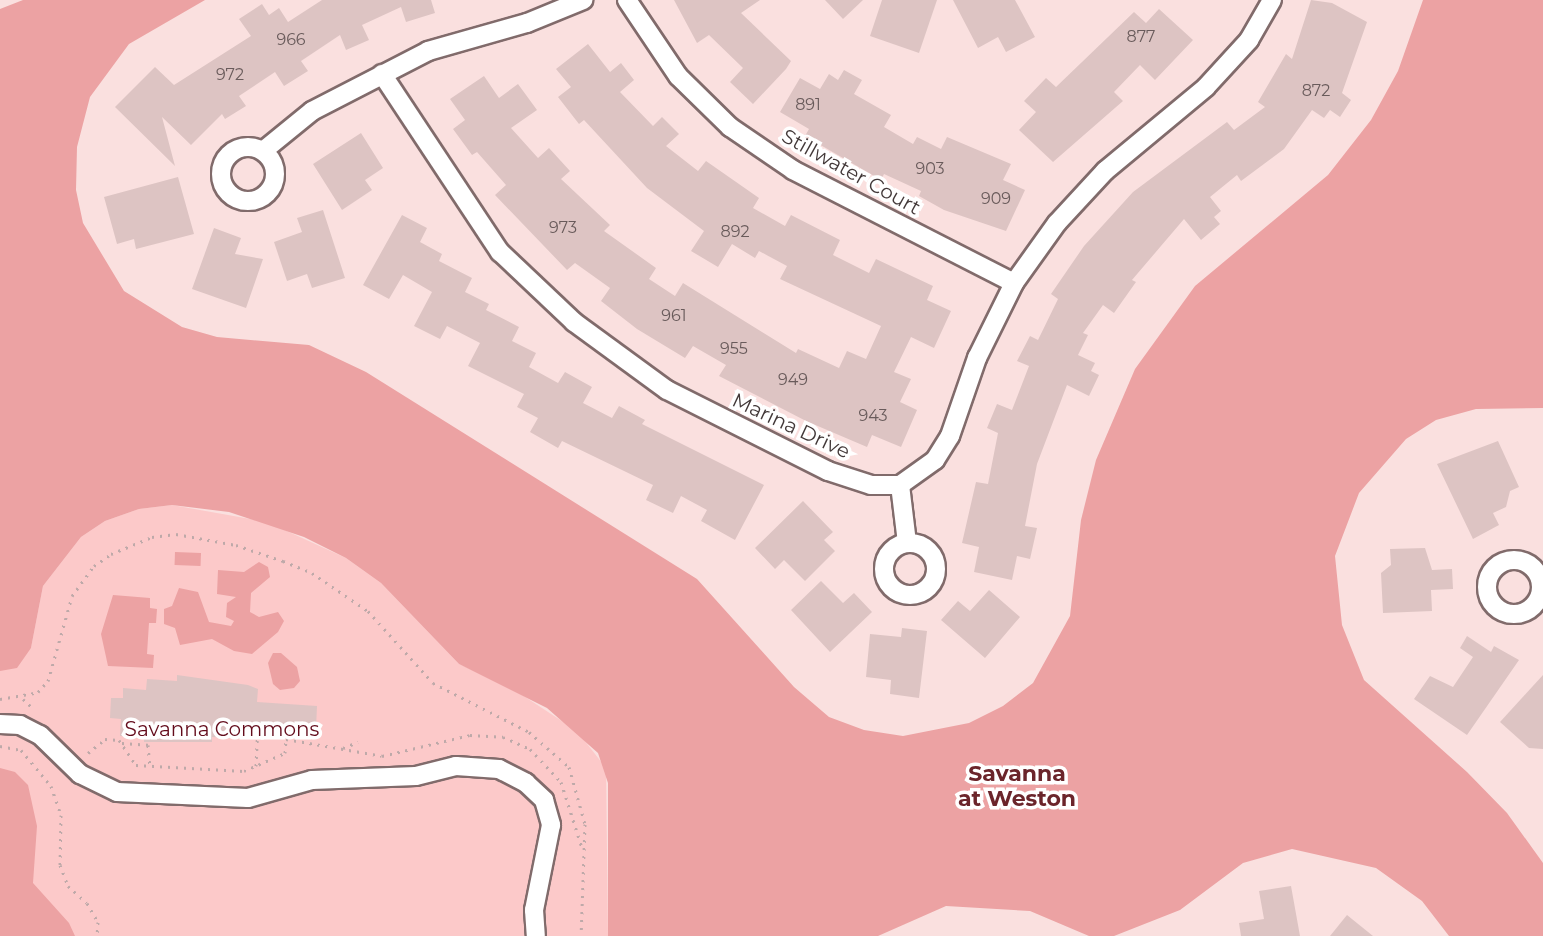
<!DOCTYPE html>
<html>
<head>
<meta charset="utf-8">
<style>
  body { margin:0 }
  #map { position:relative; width:1543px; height:936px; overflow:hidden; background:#fae0df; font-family:Montserrat,sans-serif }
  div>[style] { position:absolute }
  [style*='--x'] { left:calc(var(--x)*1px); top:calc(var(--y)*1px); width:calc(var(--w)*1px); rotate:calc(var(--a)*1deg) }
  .green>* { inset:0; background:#fcc9c9 }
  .water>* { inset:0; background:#eca2a3; transform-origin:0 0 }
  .building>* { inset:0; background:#ddc4c3 }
  .path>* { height:3px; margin-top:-1.5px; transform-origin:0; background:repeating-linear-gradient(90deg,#bea9a9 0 2px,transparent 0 8px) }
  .roads { filter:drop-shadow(2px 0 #816b6b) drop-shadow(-2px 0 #816b6b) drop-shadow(0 2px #816b6b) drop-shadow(0 -2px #816b6b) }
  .street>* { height:18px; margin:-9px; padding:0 9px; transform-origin:9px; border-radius:9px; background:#fff }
  .street>.ring { margin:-9px; padding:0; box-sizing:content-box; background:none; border:18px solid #fff; border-radius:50% }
  span { translate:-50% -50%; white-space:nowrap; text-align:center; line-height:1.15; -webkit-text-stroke:7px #fff; paint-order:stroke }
  .number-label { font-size:16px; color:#695b5b }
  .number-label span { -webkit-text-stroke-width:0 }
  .street-label { font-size:20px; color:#423838 }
  .park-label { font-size:20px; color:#630b1b }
  .neighbourhood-label { font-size:22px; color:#6b252b; font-weight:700 }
</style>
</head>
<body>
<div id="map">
  <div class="green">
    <div style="clip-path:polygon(172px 505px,267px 522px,346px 558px,381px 583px,459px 664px,510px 687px,577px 731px,606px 768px,608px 936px,0 936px,0 671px,31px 648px,43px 586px,81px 537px,105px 521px,139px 509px)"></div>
  </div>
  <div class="water">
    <div style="clip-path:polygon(23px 0,205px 0,129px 44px,90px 97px,77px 147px,76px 190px,83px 223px,124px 291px,182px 327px,217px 337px,309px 345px,366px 372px,697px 579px,794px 687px,829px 717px,864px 730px,903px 736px,969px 723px,1003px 706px,1033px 683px,1070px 616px,1081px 520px,1096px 460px,1135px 369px,1195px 286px,1328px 175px,1371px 120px,1398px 71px,1423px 0,1543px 0,1543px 408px,1476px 409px,1436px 420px,1406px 439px,1359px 493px,1335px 556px,1342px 625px,1364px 680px,1467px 772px,1507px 813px,1543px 863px,1543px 936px,1449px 936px,1422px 901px,1376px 868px,1292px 849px,1243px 863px,1180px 910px,1114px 936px,1089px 936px,1030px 911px,946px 906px,878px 936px,608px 936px,608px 783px,598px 753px,547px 708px,459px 664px,381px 583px,346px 558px,304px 537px,229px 512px,172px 505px,139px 509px,105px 521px,81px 537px,43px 586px,31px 648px,17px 668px,0 671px,0 9px)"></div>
    <div style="left:175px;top:552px;width:26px;height:13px;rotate:2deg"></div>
    <div style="clip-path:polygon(259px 562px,268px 567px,270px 577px,251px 593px,250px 612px,259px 617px,278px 612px,284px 621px,278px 632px,252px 654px,234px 651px,212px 639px,180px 645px,175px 628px,164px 624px,164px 609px,172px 606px,179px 588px,198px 592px,209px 622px,231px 626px,234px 621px,226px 617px,227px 603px,236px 597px,217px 594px,218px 570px,244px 572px)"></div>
    <div style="clip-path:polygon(113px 595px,150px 598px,150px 608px,157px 609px,156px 623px,149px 623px,147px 654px,154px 655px,153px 668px,108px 666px,101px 634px)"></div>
    <div style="clip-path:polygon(273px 653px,281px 653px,297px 667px,300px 681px,294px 688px,280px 690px,273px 684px,268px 663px)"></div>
    <div style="clip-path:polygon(0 768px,15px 772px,28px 785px,37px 826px,33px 883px,69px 923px,75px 936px,0 936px)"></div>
  </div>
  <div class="building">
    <div style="clip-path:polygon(322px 0,431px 0,435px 13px,406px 22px,401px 7px,362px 25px,369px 40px,346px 50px,340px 35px,301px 61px,308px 71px,284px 86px,275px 72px,239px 96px,246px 106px,225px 119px,222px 114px,191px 145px,162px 117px,175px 166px,115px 107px,155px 67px,174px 85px,251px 36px,239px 19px,262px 4px,269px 15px,279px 8px,288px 22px)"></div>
    <div style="clip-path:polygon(674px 0,760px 0,741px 13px,791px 61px,786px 69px,753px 104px,730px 82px,743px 68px,709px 35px,697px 43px)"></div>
    <div style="clip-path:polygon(825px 0,863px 0,843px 19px)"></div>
    <div style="clip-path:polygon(882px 0,937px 0,919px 53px,870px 36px)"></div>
    <div style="clip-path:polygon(953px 0,1015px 0,1035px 37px,1006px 52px,998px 37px,978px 48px)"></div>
    <div style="clip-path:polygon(1311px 0,1332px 3px,1367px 22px,1342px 93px,1351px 100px,1340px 117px,1330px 110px,1324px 118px,1312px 110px,1284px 149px,1241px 181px,1237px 175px,1210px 197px,1221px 211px,1214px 217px,1220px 224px,1201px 240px,1184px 219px,1132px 280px,1136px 282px,1114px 313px,1103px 305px,1083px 333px,1088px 335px,1078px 355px,1095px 363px,1091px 371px,1099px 375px,1089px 396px,1067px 385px,1037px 464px,1025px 526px,1037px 528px,1030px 559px,1017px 556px,1012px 580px,974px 572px,979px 547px,962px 543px,976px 482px,988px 484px,998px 433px,987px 428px,997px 404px,1012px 410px,1029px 366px,1017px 361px,1030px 336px,1038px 340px,1058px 299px,1051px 294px,1084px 246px,1133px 192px,1227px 122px,1234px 130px,1265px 107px,1258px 102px,1286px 54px,1292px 59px)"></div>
    <div style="clip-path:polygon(1159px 9px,1193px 40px,1155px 80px,1140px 65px,1114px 92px,1123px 101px,1053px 162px,1019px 130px,1036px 112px,1024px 101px,1046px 78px,1056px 87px,1134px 12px,1146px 23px)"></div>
    <div style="clip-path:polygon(588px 44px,610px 72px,621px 63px,634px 80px,620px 92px,653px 126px,662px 117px,679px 134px,666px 146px,698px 171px,706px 161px,759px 198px,753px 208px,785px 226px,791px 215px,840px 240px,833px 255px,869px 273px,876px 259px,933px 286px,927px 300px,951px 311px,934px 348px,911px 337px,894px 372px,911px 379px,900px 402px,917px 410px,901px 447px,872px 435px,867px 447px,806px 421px,719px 376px,726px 365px,693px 346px,685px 358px,637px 329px,601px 301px,610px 288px,575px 263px,567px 270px,495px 195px,506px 185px,477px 152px,472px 155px,453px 129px,465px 120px,450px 99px,484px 76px,499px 98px,518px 84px,537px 110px,511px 128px,538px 158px,549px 148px,570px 171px,561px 179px,610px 225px,604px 231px,656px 268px,649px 279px,675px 296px,683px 283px,796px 353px,798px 349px,839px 368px,847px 351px,866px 359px,881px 326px,780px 279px,787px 266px,759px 251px,755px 258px,732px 244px,718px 267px,691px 251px,704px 231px,647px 188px,584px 120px,579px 124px,558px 97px,571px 87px,556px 69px)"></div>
    <div style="clip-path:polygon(844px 70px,862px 80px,854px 94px,891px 115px,884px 127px,913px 144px,917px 137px,941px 149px,947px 137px,1011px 164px,1003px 180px,1025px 190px,1006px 231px,944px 210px,919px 196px,921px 191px,884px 174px,881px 180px,805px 136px,809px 129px,780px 112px,800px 78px,820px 89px,829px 74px,838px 80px)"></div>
    <div style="clip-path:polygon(361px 133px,383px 168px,365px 180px,372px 190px,342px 210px,313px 164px)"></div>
    <div style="clip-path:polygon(178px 177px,194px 234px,136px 249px,134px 239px,117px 244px,104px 197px)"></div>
    <div style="clip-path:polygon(323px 210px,345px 278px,312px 288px,307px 274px,287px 281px,274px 242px,302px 232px,297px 218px)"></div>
    <div style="clip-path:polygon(402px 215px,427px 228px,420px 242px,442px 254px,439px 261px,472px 278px,465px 292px,489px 304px,486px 310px,519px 327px,512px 341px,536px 353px,529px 367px,558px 383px,565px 372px,592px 387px,583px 403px,612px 418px,619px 406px,645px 420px,642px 424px,764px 485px,735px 540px,701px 521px,707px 510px,681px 496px,673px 513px,646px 500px,653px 485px,562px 441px,558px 448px,530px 432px,538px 418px,517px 407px,524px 394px,468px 366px,480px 343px,447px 326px,440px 339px,414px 326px,432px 292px,403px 275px,389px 299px,363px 285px)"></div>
    <div style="clip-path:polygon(214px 228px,241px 238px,235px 254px,263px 259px,246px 308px,192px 289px)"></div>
    <div style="clip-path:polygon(1498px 441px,1519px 487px,1510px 491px,1506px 507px,1493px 513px,1499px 525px,1473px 539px,1437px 464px)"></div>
    <div style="clip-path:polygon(803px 501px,833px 532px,824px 540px,835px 551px,805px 581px,784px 560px,775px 569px,755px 548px)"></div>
    <div style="clip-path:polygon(1425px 548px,1432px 570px,1452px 569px,1453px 589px,1431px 590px,1432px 611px,1383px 613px,1381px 573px,1391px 565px,1390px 549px)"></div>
    <div style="clip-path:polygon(821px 581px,843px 603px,854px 593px,872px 612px,830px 652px,791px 610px)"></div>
    <div style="clip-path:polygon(989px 590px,1020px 617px,985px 658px,941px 620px,958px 601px,970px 611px)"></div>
    <div style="clip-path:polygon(902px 628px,927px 631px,919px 698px,890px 694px,891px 680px,866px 677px,870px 634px,901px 637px)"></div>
    <div style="clip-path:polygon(1467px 636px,1491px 652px,1494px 646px,1519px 660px,1467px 735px,1414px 699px,1430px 676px,1453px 687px,1473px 657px,1460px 648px)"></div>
    <div style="clip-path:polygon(177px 675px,248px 685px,258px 689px,257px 702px,317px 706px,316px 729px,241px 728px,240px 738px,212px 737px,212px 742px,144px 742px,144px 738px,120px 736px,121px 719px,110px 718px,111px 698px,123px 698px,123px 688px,146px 690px,147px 679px,177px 681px)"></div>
    <div style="clip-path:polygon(1543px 675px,1543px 749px,1529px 748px,1500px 722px)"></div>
    <div style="clip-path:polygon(1291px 886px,1300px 936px,1241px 936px,1239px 923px,1264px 919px,1259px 891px)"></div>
    <div style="clip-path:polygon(1347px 915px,1373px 936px,1330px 936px)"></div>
  </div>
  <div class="path">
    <div style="--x:0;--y:699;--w:39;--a:-10"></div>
    <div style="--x:38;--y:692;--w:15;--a:-48"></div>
    <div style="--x:48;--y:681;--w:88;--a:-74.2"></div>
    <div style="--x:72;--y:596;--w:37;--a:-54"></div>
    <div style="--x:94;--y:566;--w:21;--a:-35"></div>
    <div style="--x:111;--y:554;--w:44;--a:-22.5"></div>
    <div style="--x:152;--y:537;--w:24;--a:-7"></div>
    <div style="--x:176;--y:534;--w:61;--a:10.4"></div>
    <div style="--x:236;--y:545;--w:50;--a:18.8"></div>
    <div style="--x:283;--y:561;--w:31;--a:22"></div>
    <div style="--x:312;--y:573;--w:68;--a:34.2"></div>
    <div style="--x:368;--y:611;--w:97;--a:47.9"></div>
    <div style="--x:433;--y:683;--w:108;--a:27"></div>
    <div style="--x:529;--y:732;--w:53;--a:41.2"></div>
    <div style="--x:569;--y:767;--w:59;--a:74.3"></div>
    <div style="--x:585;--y:824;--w:112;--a:92"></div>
    <div style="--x:23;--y:699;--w:16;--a:43"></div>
    <div style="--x:122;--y:743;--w:26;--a:4"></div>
    <div style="--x:148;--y:745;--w:21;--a:85"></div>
    <div style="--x:0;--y:746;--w:21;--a:11"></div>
    <div style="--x:21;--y:750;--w:47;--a:50.2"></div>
    <div style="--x:51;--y:786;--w:31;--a:71"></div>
    <div style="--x:61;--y:815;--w:50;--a:91.1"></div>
    <div style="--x:60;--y:865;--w:22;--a:69"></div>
    <div style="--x:68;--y:886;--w:25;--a:42"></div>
    <div style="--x:87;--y:903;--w:22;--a:60"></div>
    <div style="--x:98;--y:922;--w:14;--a:94"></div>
    <div style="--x:343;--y:748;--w:16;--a:-22"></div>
    <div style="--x:88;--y:753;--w:22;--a:-39"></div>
    <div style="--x:105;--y:739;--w:14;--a:4"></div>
    <div style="--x:119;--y:740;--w:30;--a:56"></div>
    <div style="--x:136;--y:765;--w:108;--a:3.2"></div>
    <div style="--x:244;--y:771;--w:45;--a:-23.7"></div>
    <div style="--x:285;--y:753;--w:14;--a:-86"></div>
    <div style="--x:286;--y:739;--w:97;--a:10"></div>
    <div style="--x:382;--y:756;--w:90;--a:-13.4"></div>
    <div style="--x:470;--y:735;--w:33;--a:3"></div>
    <div style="--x:503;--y:737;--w:30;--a:24"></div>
    <div style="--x:530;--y:749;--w:45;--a:46.8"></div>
    <div style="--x:561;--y:782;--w:69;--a:72.3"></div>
    <div style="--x:256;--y:766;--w:43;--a:-87.3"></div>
  </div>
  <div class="roads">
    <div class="street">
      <div style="--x:627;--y:0;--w:92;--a:56.1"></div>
      <div style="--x:678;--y:76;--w:73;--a:44.4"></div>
      <div style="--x:730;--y:127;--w:76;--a:34.3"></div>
      <div style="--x:793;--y:170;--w:248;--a:27.1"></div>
      <div style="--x:382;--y:74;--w:214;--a:56.5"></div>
      <div style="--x:500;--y:252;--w:102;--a:43.4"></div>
      <div style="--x:574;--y:322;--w:115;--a:36.2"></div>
      <div style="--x:667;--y:390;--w:180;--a:26.7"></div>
      <div style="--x:828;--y:471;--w:45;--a:18"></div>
      <div style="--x:871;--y:485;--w:29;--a:0"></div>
      <div style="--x:900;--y:485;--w:43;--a:-35.5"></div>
      <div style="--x:935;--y:460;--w:28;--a:-58"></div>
      <div style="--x:950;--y:436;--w:83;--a:-70.9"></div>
      <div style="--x:977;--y:358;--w:84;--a:-63.7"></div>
      <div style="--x:1014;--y:283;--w:74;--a:-54.4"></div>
      <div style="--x:1057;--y:223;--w:71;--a:-47.3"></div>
      <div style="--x:1105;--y:171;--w:131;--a:-39.7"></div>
      <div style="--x:1206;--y:87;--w:64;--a:-47.5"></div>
      <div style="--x:1249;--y:40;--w:46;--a:-60.1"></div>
      <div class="ring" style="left:221px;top:147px;width:36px;height:36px"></div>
      <div style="--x:263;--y:151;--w:63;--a:-39.2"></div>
      <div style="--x:312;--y:111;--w:131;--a:-27.3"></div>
      <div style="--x:428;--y:51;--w:103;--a:-15.8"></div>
      <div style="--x:527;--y:23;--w:61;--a:-22.3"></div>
      <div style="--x:900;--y:485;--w:58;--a:83.1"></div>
      <div class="ring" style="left:884px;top:543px;width:34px;height:34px"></div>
      <div class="ring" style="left:1487px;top:560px;width:36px;height:36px"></div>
      <div style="--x:0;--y:724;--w:20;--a:3"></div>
      <div style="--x:20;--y:725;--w:22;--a:27"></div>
      <div style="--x:40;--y:735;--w:56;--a:44.3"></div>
      <div style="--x:80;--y:774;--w:41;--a:25.9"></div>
      <div style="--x:117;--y:792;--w:131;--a:2.6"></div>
      <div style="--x:248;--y:798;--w:66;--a:-15.7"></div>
      <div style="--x:312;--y:780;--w:104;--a:-2.2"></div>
      <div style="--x:416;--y:776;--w:41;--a:-14"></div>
      <div style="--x:456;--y:766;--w:43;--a:4"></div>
      <div style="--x:499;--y:769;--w:30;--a:27"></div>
      <div style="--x:526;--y:783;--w:25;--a:43"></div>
      <div style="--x:544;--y:800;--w:26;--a:74"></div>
      <div style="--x:551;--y:825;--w:87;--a:101.3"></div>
      <div style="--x:534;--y:910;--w:26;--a:86"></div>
    </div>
  </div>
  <div class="number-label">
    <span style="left:1141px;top:37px">877</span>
    <span style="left:291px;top:40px">966</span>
    <span style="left:230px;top:75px">972</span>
    <span style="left:1316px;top:91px">872</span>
    <span style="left:808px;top:105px">891</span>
    <span style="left:930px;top:169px">903</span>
    <span style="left:996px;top:199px">909</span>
    <span style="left:563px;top:228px">973</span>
    <span style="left:735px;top:232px">892</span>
    <span style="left:674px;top:316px">961</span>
    <span style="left:734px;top:349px">955</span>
    <span style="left:793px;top:380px">949</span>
    <span style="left:873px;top:416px">943</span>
  </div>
  <div class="street-label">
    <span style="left:851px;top:172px;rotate:29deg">Stillwater Court</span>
    <span style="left:791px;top:426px;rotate:25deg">Marina Drive</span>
  </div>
  <div class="park-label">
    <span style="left:222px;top:729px">Savanna Commons</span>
  </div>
  <div class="neighbourhood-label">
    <span style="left:1017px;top:786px">Savanna<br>at Weston</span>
  </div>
</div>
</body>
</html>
